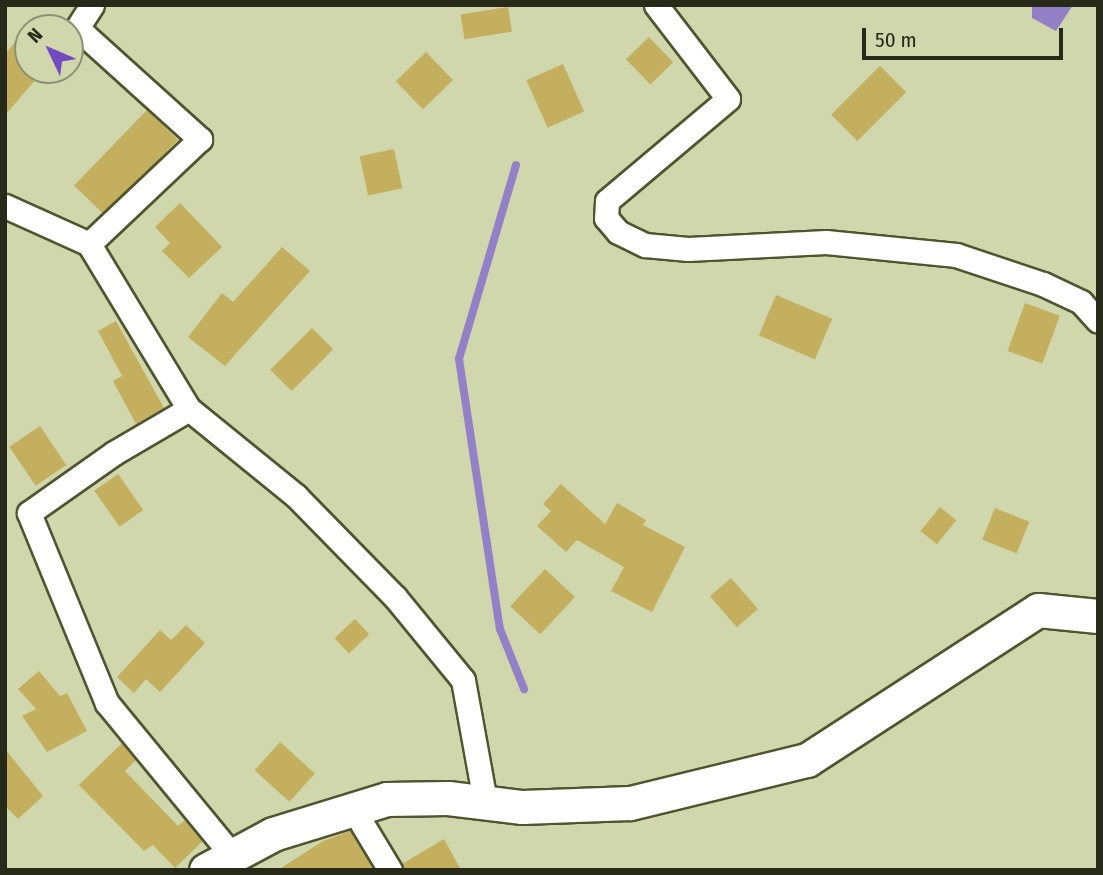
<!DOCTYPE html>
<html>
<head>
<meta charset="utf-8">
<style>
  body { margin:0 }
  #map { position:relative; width:1103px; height:875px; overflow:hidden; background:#d0d7ad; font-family:"Fira Sans Condensed",sans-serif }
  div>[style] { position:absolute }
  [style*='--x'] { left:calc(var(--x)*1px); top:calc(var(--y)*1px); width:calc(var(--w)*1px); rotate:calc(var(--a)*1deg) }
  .water>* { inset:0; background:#9381c7 }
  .stream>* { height:8px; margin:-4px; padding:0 4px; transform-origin:4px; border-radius:4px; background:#9381c7 }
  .building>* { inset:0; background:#c3af5e; transform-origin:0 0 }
  .roads { filter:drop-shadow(2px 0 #50552f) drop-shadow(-2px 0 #50552f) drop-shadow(0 2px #50552f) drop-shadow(0 -2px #50552f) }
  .minor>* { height:23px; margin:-11.5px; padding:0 11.5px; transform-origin:11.5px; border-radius:11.5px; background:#fff }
  .secondary>* { height:33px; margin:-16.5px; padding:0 16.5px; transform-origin:16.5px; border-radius:16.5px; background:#fff }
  span { translate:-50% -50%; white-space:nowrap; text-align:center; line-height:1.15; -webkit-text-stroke:6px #d0d7ad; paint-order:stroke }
  .frame { position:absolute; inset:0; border:7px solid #272919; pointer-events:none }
  .north { position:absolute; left:14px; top:14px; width:70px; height:70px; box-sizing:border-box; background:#d0d7ad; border:2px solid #8c9172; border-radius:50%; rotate:314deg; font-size:19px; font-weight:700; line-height:28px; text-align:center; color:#272919 }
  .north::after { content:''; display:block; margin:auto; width:24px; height:32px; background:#744ac2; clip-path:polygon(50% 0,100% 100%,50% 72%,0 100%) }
  .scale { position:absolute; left:862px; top:28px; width:201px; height:32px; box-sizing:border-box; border:4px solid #272919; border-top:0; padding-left:9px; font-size:21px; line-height:24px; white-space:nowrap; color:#272919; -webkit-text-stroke:5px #d0d7ad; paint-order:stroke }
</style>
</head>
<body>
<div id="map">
  <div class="water">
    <div style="clip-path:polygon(1032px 5px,1073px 5px,1056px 31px,1032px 18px)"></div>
  </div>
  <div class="stream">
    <div style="--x:516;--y:165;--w:202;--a:106.4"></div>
    <div style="--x:459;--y:359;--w:273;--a:81.4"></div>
    <div style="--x:500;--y:629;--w:65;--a:68.2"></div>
  </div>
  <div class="building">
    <div style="left:508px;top:7px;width:25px;height:48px;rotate:81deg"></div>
    <div style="clip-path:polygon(28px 27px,28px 65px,23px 70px,44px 70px,5px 115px,5px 54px)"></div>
    <div style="left:649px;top:37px;width:35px;height:32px;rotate:46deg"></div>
    <div style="left:426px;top:52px;width:39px;height:42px;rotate:46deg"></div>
    <div style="left:563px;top:64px;width:52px;height:40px;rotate:66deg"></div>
    <div style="left:880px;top:66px;width:37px;height:69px;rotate:45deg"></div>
    <div style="left:147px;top:110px;width:43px;height:105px;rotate:44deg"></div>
    <div style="left:394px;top:149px;width:40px;height:35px;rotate:78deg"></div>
    <div style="clip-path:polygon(180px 203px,222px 247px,189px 278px,162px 251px,170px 243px,155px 227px)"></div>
    <div style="clip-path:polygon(282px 247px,310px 271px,225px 366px,188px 337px,222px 293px,233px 302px)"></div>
    <div style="left:776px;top:295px;width:61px;height:44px;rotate:23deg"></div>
    <div style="left:1025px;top:303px;width:37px;height:51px;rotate:20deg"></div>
    <div style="clip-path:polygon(116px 321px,164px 408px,136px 424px,113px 381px,122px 376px,98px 331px)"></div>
    <div style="left:312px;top:328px;width:30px;height:59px;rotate:45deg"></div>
    <div style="left:40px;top:426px;width:47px;height:37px;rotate:56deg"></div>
    <div style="left:118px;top:474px;width:44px;height:29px;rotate:55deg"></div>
    <div style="clip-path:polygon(561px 484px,605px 524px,617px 503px,646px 520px,643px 525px,685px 547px,652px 612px,611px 591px,624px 567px,577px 540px,566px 552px,537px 526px,551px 511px,543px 504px)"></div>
    <div style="left:940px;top:507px;width:21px;height:31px;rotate:39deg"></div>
    <div style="left:995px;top:508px;width:37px;height:34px;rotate:22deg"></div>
    <div style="left:545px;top:569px;width:41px;height:51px;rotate:43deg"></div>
    <div style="left:731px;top:578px;width:41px;height:28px;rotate:49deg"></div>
    <div style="left:355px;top:619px;width:21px;height:28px;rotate:47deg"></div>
    <div style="clip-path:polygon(186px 625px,205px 643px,160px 692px,146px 679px,134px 693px,117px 677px,160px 630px,171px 640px)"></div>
    <div style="clip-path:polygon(39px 671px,60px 696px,67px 693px,87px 731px,47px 752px,22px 716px,36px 709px,18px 689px)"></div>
    <div style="left:280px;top:742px;width:47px;height:38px;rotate:42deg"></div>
    <div style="clip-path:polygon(122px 743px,136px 760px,125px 771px,178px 826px,185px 820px,203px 841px,175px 868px,153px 845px,144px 851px,79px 785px)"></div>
    <div style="clip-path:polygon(5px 749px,43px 796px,18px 819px,5px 806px)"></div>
    <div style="clip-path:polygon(350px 831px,374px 870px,278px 870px,323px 841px)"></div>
    <div style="clip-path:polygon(444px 839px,461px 870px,404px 870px,402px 864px)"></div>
  </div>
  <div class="roads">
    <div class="minor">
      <div style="--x:92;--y:5;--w:27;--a:123"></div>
      <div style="--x:77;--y:28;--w:166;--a:42.1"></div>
      <div style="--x:200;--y:139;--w:153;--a:136.6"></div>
      <div style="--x:89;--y:244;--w:193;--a:58.8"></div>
      <div style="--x:189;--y:409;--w:138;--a:39.1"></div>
      <div style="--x:296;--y:496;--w:141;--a:45.6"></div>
      <div style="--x:395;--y:597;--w:107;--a:50.7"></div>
      <div style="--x:463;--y:680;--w:128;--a:79.7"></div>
      <div style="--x:656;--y:5;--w:118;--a:52.5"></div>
      <div style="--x:728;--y:99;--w:158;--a:139.9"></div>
      <div style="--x:607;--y:201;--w:17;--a:93"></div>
      <div style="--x:606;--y:218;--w:18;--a:49"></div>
      <div style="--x:618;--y:232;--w:30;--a:26"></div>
      <div style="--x:645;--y:245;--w:43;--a:5.3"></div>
      <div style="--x:688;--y:249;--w:138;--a:-2.9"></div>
      <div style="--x:826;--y:242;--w:131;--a:5.7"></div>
      <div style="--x:956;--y:255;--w:92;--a:18.4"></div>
      <div style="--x:1043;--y:284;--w:42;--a:25.3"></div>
      <div style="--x:1081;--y:302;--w:25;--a:48"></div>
      <div style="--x:5;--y:206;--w:92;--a:24.3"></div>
      <div style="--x:189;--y:409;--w:87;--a:149.6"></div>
      <div style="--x:114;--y:453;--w:104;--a:144.8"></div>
      <div style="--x:29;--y:513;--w:205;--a:67.7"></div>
      <div style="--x:107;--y:703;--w:197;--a:50.6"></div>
      <div style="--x:352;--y:807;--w:74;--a:58.9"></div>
    </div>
    <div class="secondary">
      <div style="--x:206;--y:870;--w:76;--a:-28.2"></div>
      <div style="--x:273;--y:834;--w:119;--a:-17.1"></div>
      <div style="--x:387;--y:799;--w:61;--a:-0.9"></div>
      <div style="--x:448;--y:798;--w:75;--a:6.9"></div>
      <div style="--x:522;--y:807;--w:108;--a:-2.1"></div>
      <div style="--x:630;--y:803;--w:182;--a:-13.7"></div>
      <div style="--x:807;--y:760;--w:275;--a:-33"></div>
      <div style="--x:1038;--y:610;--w:60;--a:5.7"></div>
    </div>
  </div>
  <div class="frame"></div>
  <div class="north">N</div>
  <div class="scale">50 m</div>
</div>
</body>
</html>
